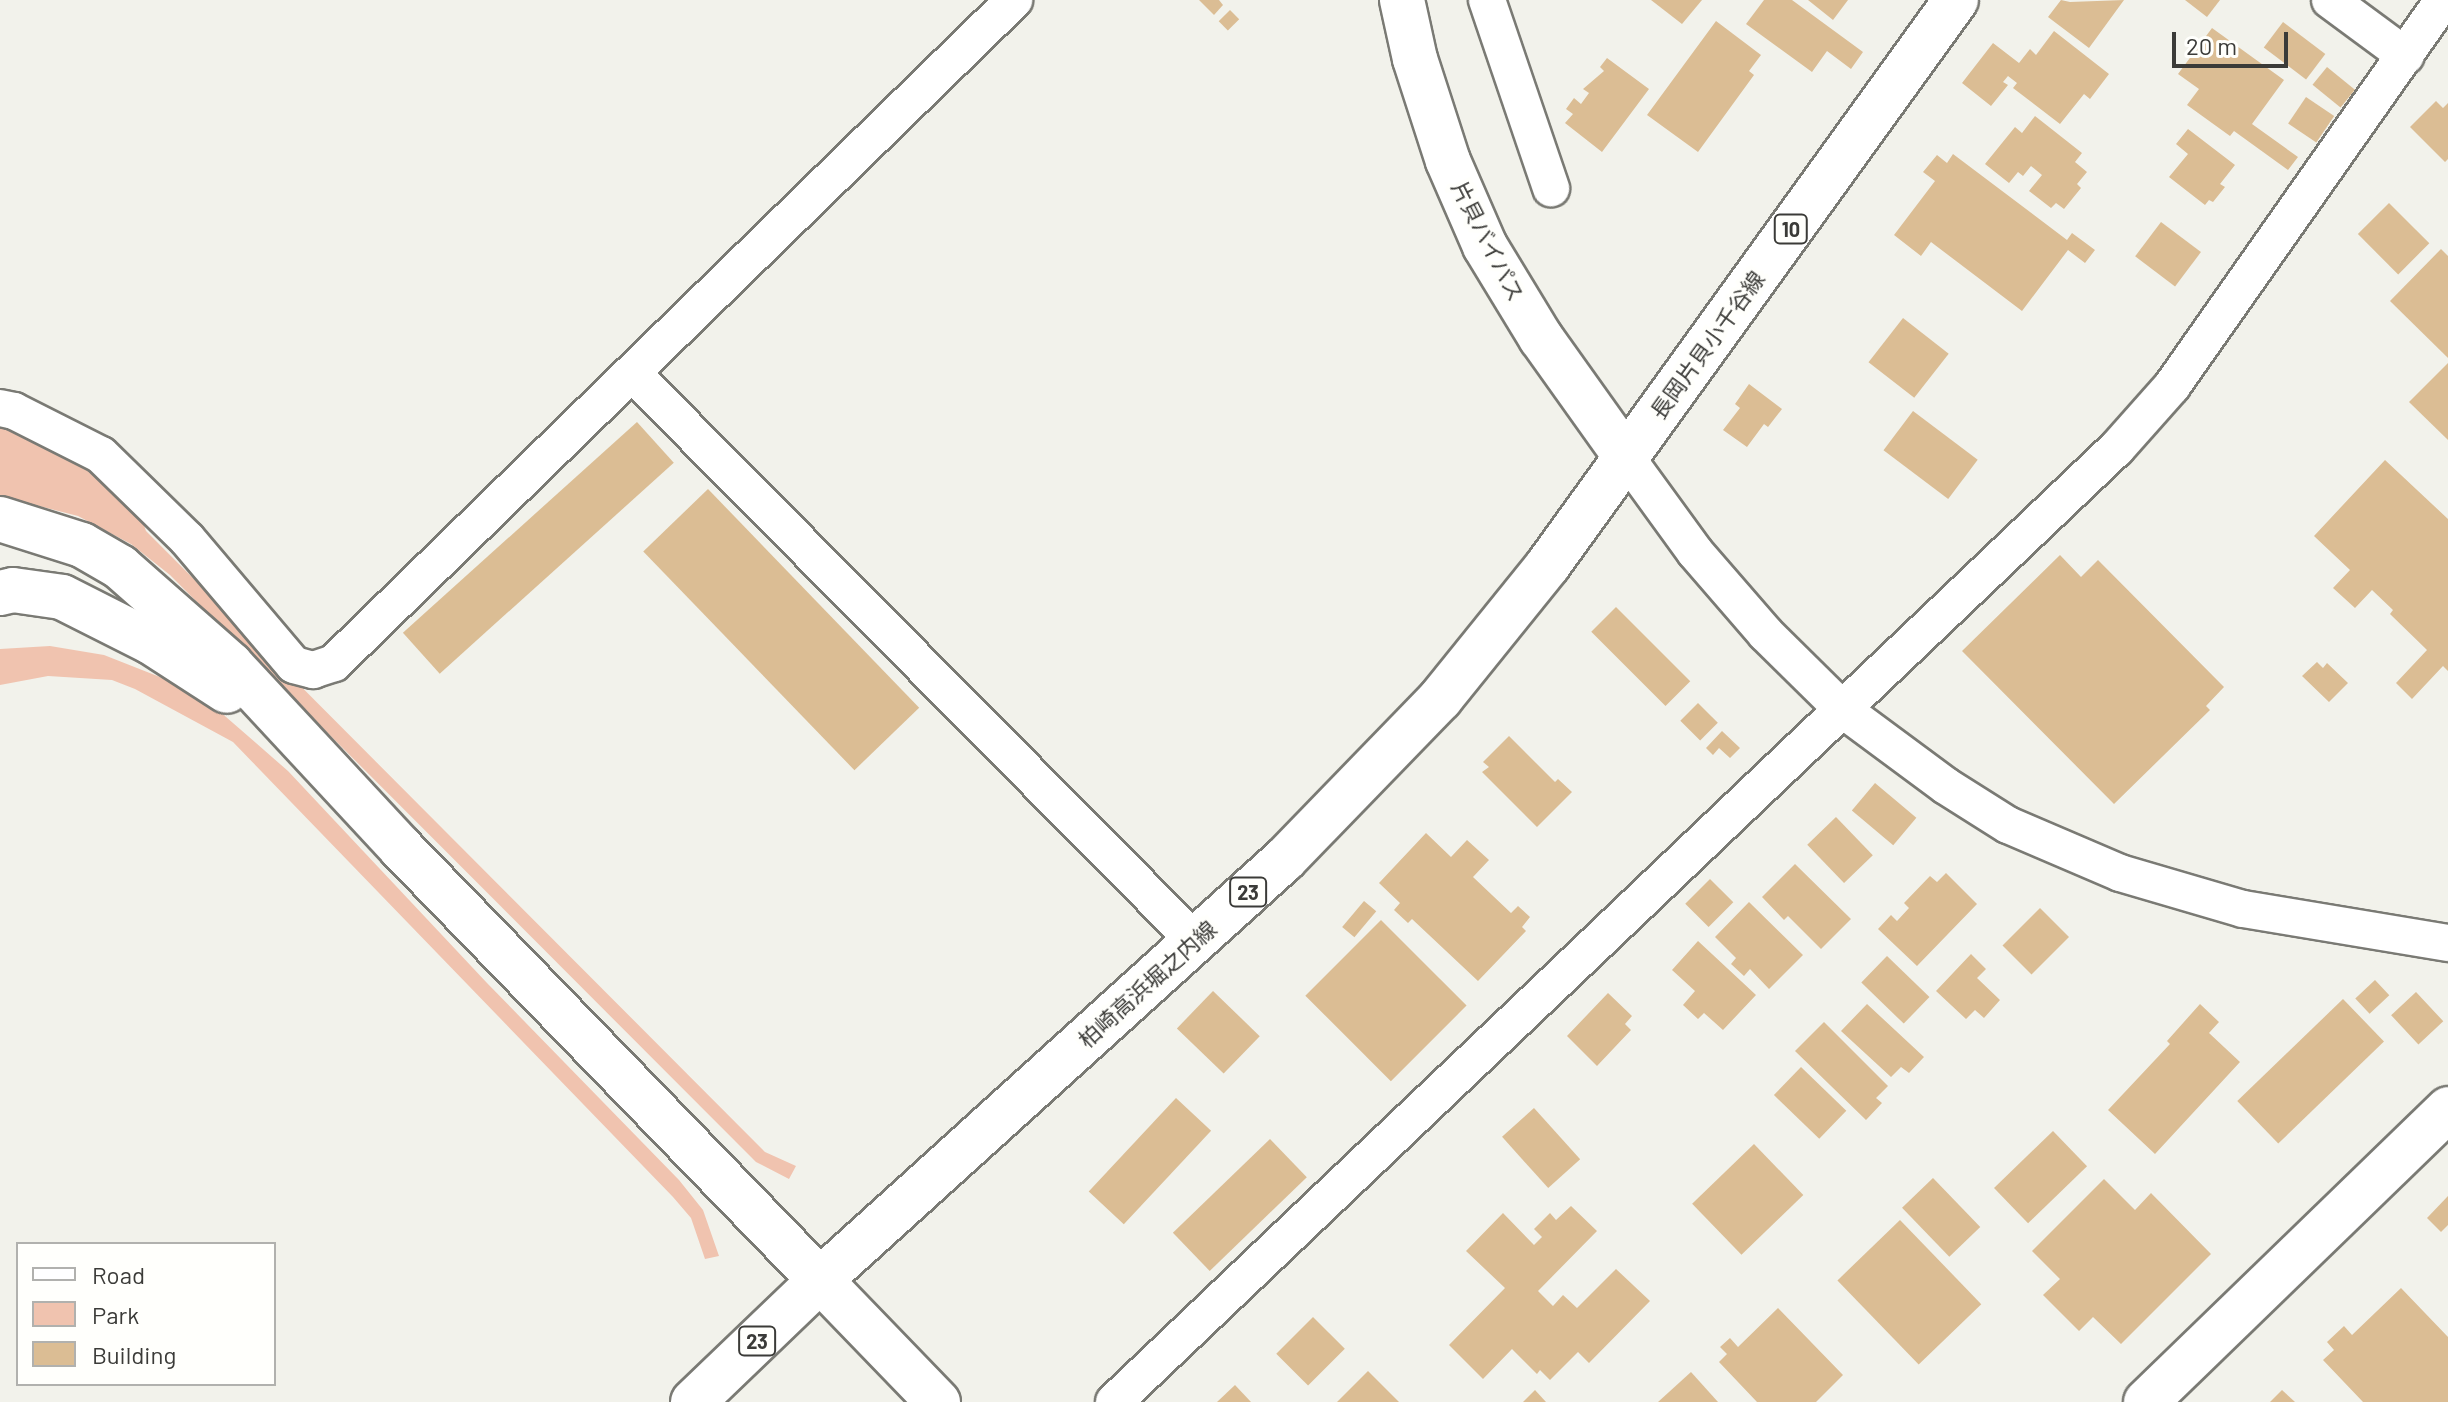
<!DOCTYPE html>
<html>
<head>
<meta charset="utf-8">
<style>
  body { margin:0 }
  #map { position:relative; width:2448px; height:1402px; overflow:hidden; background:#f2f2eb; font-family:Barlow,"Noto Sans JP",sans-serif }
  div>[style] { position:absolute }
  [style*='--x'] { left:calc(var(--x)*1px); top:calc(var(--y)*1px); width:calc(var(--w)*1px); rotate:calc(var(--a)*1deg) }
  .green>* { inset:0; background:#f0c3af }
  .building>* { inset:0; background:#dbbd94; transform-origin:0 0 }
  .roads { filter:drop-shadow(2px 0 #7a7a74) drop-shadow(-2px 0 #7a7a74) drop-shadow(0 2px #7a7a74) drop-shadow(0 -2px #7a7a74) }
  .street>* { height:36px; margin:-18px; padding:0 18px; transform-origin:18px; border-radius:18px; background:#fff }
  .secondary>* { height:44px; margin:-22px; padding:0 22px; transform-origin:22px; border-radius:22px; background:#fff }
  .primary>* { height:44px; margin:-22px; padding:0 22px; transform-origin:22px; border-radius:22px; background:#fff }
  .highway>* { height:44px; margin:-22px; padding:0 22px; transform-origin:22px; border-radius:22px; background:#fff }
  span { translate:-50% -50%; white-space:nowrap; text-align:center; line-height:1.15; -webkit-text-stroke:8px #fffffc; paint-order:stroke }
  .shield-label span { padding:2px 6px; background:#fffffc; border:2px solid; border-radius:6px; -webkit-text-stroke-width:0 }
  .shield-label { font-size:20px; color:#3b3b38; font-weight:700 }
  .street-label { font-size:22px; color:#3b3b38 }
  .legend { position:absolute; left:16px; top:1242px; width:260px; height:144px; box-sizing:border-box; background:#fffffc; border:2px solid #b1b1ae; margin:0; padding:10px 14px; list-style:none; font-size:24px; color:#3b3b38 }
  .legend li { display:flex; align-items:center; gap:16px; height:40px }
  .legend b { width:40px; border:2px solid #b1b1ae }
  .scale { position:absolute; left:2172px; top:32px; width:116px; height:36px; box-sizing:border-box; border:4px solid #3b3b38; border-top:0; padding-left:10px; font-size:24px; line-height:28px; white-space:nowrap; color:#3b3b38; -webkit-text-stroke:6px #fffffc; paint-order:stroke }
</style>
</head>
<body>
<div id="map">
  <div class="green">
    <div style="clip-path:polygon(0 424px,14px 428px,93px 471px,137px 505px,146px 531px,765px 1152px,796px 1166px,789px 1179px,756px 1162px,170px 575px,131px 544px,78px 516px,0 496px)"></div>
    <div style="clip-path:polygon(50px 646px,104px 655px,170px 681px,218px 710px,288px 771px,487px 983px,679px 1180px,703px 1210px,719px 1256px,705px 1259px,691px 1218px,673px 1197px,233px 742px,135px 689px,112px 680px,48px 676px,0 685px,0 649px)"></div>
  </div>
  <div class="building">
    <div style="clip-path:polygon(1199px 0,1219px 0,1223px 5px,1214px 15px)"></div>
    <div style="clip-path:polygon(1651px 0,1702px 0,1682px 24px)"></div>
    <div style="clip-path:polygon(1764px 0,1792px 0,1863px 52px,1851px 69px,1827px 51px,1812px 72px,1746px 24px)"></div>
    <div style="clip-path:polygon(1808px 0,1848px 0,1833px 20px)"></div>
    <div style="clip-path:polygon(2061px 0,2070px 2px,2124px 0,2089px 48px,2048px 17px)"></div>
    <div style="clip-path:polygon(2185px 0,2220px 0,2207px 17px)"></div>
    <div style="left:1230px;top:10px;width:13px;height:16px;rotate:45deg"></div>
    <div style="clip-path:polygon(1716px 21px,1761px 55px,1749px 71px,1754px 75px,1698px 152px,1647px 115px)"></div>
    <div style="left:2283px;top:22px;width:53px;height:32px;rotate:37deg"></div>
    <div style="clip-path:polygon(2212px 28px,2284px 80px,2252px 124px,2298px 157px,2288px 170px,2234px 131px,2230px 136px,2187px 105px,2199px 89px,2178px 74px)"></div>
    <div style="clip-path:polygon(2054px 31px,2109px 74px,2090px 99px,2084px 94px,2060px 124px,2013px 88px,2017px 83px,2008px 76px,2003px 82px,2008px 85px,1991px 106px,1962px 83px,1993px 43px,2019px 63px,2030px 49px,2036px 55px)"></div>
    <div style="clip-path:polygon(1607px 58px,1649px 89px,1602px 152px,1565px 123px,1573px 114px,1566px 109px,1574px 98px,1581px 104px,1589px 93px,1583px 89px,1604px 71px,1600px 67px)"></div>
    <div style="left:2327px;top:67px;width:36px;height:23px;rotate:39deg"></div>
    <div style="left:2306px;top:97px;width:34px;height:32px;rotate:34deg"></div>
    <div style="clip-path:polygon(2436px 101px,2443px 108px,2448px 103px,2448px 159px,2445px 162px,2410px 127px)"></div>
    <div style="clip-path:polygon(2035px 116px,2082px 153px,2075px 162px,2087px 172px,2077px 184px,2081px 188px,2064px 209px,2056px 203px,2051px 208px,2029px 191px,2042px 175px,2031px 166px,2023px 176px,2018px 172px,2009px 183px,1985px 164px,2015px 127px,2022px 133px)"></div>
    <div style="clip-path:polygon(2188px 129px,2235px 165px,2220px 184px,2225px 187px,2213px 202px,2209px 200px,2205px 205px,2169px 177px,2188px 154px,2176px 144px)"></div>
    <div style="clip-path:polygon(1953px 154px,2067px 240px,2072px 233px,2095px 250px,2085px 263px,2068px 250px,2022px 311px,1931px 242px,1921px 256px,1894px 235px,1935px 181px,1923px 172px,1937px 155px,1947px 163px)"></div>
    <div style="left:2389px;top:203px;width:57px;height:44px;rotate:45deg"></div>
    <div style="left:2161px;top:222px;width:50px;height:43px;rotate:37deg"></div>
    <div style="clip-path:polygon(2441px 249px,2448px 256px,2448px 358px,2390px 301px)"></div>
    <div style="left:1903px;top:318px;width:58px;height:56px;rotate:38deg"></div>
    <div style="clip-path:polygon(2448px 363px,2448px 440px,2409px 402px)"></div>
    <div style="clip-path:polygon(1749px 384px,1782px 409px,1768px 427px,1764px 424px,1747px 447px,1723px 430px,1740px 408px,1735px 404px)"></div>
    <div style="left:1913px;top:411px;width:81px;height:49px;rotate:37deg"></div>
    <div style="left:637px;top:422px;width:55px;height:315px;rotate:48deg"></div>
    <div style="clip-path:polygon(2385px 460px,2448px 519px,2448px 671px,2443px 666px,2412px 699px,2396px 683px,2427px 650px,2390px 614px,2393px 610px,2372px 590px,2355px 608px,2333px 588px,2350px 570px,2314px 536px)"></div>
    <div style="left:708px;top:489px;width:304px;height:90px;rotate:46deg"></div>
    <div style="clip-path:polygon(2060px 555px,2081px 577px,2098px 560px,2224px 687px,2206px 706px,2210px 710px,2114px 804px,1962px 651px)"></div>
    <div style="left:1616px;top:607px;width:105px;height:35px;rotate:45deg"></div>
    <div style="clip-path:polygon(2317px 662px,2323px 668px,2327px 663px,2348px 683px,2329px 702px,2302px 676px)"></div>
    <div style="left:1698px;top:703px;width:28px;height:25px;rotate:45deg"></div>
    <div style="clip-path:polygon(1722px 731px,1740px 748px,1730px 758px,1719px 748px,1713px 755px,1706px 748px)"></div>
    <div style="clip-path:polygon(1509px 736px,1555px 782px,1558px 779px,1572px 792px,1537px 827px,1482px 772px,1489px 767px,1483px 762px)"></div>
    <div style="left:1875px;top:783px;width:54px;height:36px;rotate:40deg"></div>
    <div style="left:1836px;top:817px;width:53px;height:40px;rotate:46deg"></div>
    <div style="clip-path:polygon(1426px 833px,1451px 857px,1467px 840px,1489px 860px,1473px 877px,1511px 913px,1518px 906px,1530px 917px,1522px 927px,1526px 931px,1478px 981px,1412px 919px,1408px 923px,1394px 910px,1400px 903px,1379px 883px)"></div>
    <div style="clip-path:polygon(1795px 864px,1851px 919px,1821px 949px,1788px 916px,1784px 920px,1762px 897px)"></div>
    <div style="clip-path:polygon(1946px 873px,1977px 904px,1917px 966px,1878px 929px,1891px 915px,1897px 921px,1909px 908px,1904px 903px,1930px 876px,1937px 882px)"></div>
    <div style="left:1710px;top:879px;width:33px;height:35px;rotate:45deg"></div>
    <div style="left:1364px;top:901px;width:16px;height:34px;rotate:40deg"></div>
    <div style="clip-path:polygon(1749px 902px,1803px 955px,1769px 989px,1750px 969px,1744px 976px,1731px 964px,1736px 958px,1715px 937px)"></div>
    <div style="left:2040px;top:908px;width:41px;height:53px;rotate:45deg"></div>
    <div style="left:1381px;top:920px;width:121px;height:107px;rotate:45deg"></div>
    <div style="clip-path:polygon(1698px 941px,1756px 995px,1723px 1030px,1704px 1013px,1698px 1019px,1683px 1005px,1695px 991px,1672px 970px)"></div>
    <div style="clip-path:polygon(1971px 954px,1986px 969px,1977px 978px,2000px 1000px,1984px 1018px,1975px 1010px,1966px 1019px,1936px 991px)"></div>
    <div style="left:1887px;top:956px;width:59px;height:37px;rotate:44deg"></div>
    <div style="left:2375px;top:980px;width:21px;height:27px;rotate:47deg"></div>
    <div style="left:1213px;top:991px;width:65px;height:52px;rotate:44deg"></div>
    <div style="left:2416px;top:992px;width:40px;height:34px;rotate:47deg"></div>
    <div style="clip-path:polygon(1608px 993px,1632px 1016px,1625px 1024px,1631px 1030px,1597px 1066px,1567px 1036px)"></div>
    <div style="left:2343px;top:999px;width:59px;height:147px;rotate:46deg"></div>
    <div style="clip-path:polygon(1867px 1004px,1924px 1057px,1909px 1073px,1901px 1067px,1891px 1077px,1841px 1031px)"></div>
    <div style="clip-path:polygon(2200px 1004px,2219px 1022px,2209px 1033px,2240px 1062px,2155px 1154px,2108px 1110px,2170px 1044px,2167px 1041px)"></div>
    <div style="clip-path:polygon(1824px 1022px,1888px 1086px,1876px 1098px,1882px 1103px,1866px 1120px,1795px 1051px)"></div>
    <div style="left:1801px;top:1067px;width:63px;height:39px;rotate:44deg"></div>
    <div style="left:1176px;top:1098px;width:48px;height:128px;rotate:43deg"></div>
    <div style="left:1534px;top:1108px;width:69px;height:43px;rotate:48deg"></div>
    <div style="left:2053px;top:1131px;width:49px;height:82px;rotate:46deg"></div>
    <div style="left:1270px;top:1139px;width:53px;height:135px;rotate:46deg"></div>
    <div style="left:1754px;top:1144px;width:71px;height:86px;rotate:46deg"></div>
    <div style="left:1933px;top:1178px;width:68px;height:43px;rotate:46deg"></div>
    <div style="clip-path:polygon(2104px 1179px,2135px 1210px,2151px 1193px,2211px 1254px,2121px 1344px,2093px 1317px,2079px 1331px,2043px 1295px,2060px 1279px,2032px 1251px)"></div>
    <div style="clip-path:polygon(2448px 1196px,2448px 1225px,2441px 1232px,2427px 1218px)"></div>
    <div style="clip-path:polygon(1571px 1206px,1597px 1231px,1538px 1291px,1553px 1306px,1563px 1295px,1577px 1308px,1616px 1269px,1650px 1301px,1589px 1363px,1578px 1352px,1550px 1380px,1540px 1370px,1537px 1374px,1512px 1349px,1483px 1379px,1449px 1345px,1505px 1288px,1466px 1251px,1503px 1213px,1534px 1245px,1542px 1237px,1534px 1229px,1550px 1213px,1556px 1220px)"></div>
    <div style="left:1900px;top:1220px;width:117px;height:87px;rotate:46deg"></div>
    <div style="clip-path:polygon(2401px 1288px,2448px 1337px,2448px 1402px,2363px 1402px,2323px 1360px,2334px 1350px,2327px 1342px,2344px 1326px,2352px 1335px)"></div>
    <div style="clip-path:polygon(1778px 1308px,1843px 1375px,1816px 1402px,1757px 1402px,1719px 1362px,1727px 1354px,1720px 1347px,1730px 1338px,1738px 1347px)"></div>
    <div style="left:1313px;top:1317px;width:45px;height:52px;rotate:45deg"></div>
    <div style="clip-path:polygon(1368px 1371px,1399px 1402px,1337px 1402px)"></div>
    <div style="clip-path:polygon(1691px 1372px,1718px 1402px,1658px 1402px)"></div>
    <div style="clip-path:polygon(1235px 1385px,1251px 1402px,1217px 1402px)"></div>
    <div style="clip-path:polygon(1535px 1390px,1546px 1402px,1523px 1402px)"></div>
    <div style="clip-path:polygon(2282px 1390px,2295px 1402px,2270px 1402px)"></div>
  </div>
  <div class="roads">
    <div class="street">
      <div style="--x:1487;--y:0;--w:199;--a:71.2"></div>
      <div style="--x:2330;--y:0;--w:94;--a:36.4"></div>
      <div style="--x:634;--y:375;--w:797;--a:45.25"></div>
      <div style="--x:0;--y:408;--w:14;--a:12"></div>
      <div style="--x:14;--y:411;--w:97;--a:26.8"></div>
      <div style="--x:101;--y:455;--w:120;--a:44.3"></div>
      <div style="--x:187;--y:539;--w:165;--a:49.7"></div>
      <div style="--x:294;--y:665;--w:20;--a:15"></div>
      <div style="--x:313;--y:670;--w:22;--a:-18"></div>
      <div style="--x:334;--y:663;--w:950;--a:-44.27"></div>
      <div style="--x:1626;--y:457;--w:117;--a:54"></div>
      <div style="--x:1695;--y:552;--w:108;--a:49.1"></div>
      <div style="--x:1766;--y:634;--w:107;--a:44.6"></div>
      <div style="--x:1842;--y:709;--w:129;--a:36.5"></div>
      <div style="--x:1946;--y:786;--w:73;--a:32.2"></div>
      <div style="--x:2008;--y:825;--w:122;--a:23.2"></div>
      <div style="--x:2120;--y:873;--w:128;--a:16.3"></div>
      <div style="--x:2243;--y:909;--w:208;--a:9.4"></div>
      <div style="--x:1114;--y:1402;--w:1384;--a:-43.57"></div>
      <div style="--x:2117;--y:448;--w:83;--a:-48.4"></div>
      <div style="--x:2172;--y:386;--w:472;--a:-54.9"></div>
    </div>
    <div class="secondary">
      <div style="--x:820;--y:1280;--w:170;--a:46"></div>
      <div style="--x:2146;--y:1402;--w:421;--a:-44.1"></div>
    </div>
    <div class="primary">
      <div style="--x:1402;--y:0;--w:60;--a:77.6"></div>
      <div style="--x:1415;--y:59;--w:107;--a:72.1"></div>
      <div style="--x:1448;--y:161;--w:93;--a:66.5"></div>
      <div style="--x:1485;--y:246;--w:108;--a:58.7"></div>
      <div style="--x:1541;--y:338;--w:146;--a:54.5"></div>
      <div style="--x:693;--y:1402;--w:176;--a:-43.8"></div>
      <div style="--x:820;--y:1280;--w:627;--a:-42.16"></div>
      <div style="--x:1285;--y:859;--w:223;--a:-45.9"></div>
      <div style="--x:1440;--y:699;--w:172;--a:-51.1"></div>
      <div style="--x:1548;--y:565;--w:697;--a:-54.17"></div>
    </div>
    <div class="highway">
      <div style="--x:0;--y:519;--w:86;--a:17.6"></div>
      <div style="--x:82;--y:545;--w:44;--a:30.1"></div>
      <div style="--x:120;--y:567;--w:148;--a:41.4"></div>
      <div style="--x:231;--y:665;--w:250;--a:47.1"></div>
      <div style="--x:401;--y:848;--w:602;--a:45.88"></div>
      <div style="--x:0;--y:593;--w:13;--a:-13"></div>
      <div style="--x:13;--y:590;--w:49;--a:8.1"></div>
      <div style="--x:62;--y:597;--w:100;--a:26.8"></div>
      <div style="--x:151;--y:642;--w:90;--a:32.8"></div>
    </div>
  </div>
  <div class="shield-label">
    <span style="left:1791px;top:229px">10</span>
    <span style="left:1248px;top:892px">23</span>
    <span style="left:757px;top:1341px">23</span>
  </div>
  <div class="street-label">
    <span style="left:1488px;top:241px;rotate:63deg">片貝バイパス</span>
    <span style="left:1707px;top:345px;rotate:-54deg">長岡片貝小千谷線</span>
    <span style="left:1147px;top:984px;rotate:-42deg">柏崎高浜堀之内線</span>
  </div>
  <ul class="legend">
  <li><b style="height:10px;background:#fff"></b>Road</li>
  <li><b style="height:22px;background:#f0c3af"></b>Park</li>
  <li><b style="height:22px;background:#dbbd94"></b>Building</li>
  </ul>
  <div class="scale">20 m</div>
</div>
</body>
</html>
